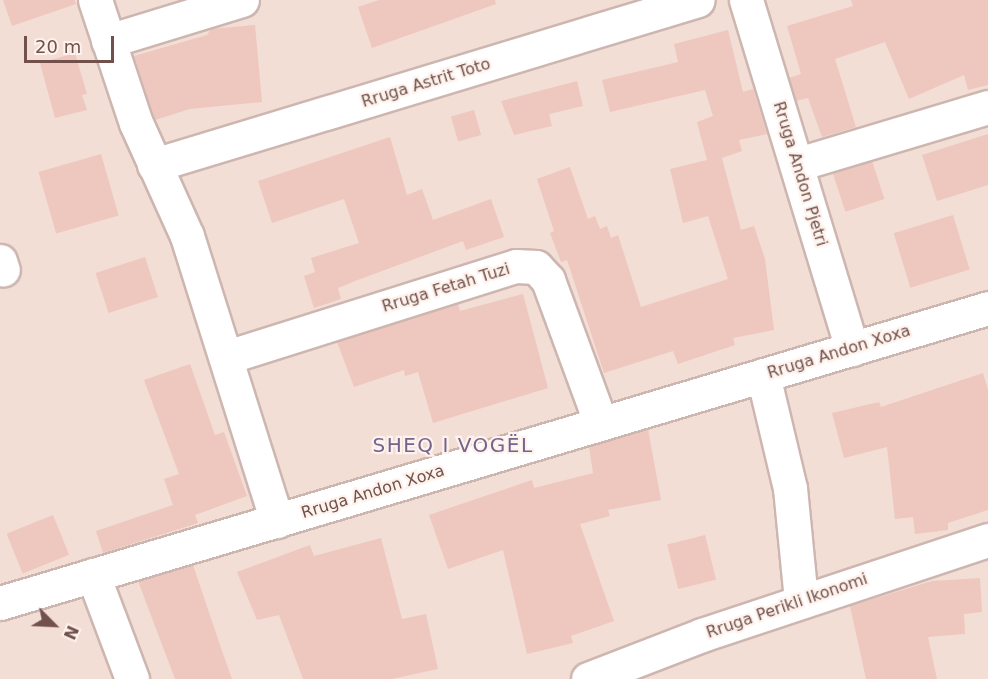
<!DOCTYPE html>
<html>
<head>
<meta charset="utf-8">
<style>
  body { margin:0 }
  #map { position:relative; width:988px; height:679px; overflow:hidden; background:#fbeee6; font-family:"DejaVu Sans",sans-serif }
  div>[style] { position:absolute }
  [style*='--x'] { left:calc(var(--x)*1px); top:calc(var(--y)*1px); width:calc(var(--w)*1px); rotate:calc(var(--a)*1deg) }
  .residential>* { inset:0; background:#f2ded5; transform-origin:0 0 }
  .building>* { inset:0; background:#eec7bf; transform-origin:0 0 }
  .roads { filter:drop-shadow(2px 0 #ceb6b0) drop-shadow(-2px 0 #ceb6b0) drop-shadow(0 2px #ceb6b0) drop-shadow(0 -2px #ceb6b0) }
  .minor>* { height:33px; margin:-16.5px; padding:0 16.5px; transform-origin:16.5px; border-radius:16.5px; background:#fff }
  span { translate:-50% -50%; white-space:nowrap; text-align:center; line-height:1.15; -webkit-text-stroke:4.5px #fef2ec; paint-order:stroke }
  .street-label { font-size:16px; color:#72514c }
  .quarter-label { font-size:20px; color:#76648e; letter-spacing:1.5px }
  .north { position:absolute; left:24px; top:595px; width:60px; height:60px; -webkit-text-stroke:4px #fef2ec; paint-order:stroke; rotate:114deg; font-size:16px; font-weight:700; line-height:24px; text-align:center; color:#72514c }
  .north::after { content:''; display:block; margin:auto; width:21px; height:27px; background:#72514c; clip-path:polygon(50% 0,100% 100%,50% 72%,0 100%) }
  .scale { position:absolute; left:24px; top:36px; width:90px; height:27px; box-sizing:border-box; border:3px solid #72514c; border-top:0; padding-left:8px; font-size:18px; line-height:21px; white-space:nowrap; color:#72514c; -webkit-text-stroke:4px #fef2ec; paint-order:stroke }
</style>
</head>
<body>
<div id="map">
  <div class="residential">
    <div style="left:0;top:0;width:988px;height:679px"></div>
  </div>
  <div class="building">
    <div style="clip-path:polygon(3px 0,75px 0,76px 4px,12px 26px)"></div>
    <div style="clip-path:polygon(379px 0,495px 0,496px 4px,372px 48px,358px 7px)"></div>
    <div style="clip-path:polygon(851px 0,988px 0,988px 85px,968px 90px,964px 75px,909px 99px,885px 42px,835px 59px,856px 127px,822px 137px,808px 98px,796px 101px,789px 78px,801px 74px,787px 26px,853px 6px)"></div>
    <div style="clip-path:polygon(255px 25px,262px 102px,190px 109px,155px 120px,134px 56px,207px 35px,211px 29px)"></div>
    <div style="clip-path:polygon(728px 30px,743px 92px,753px 89px,767px 134px,739px 140px,742px 151px,722px 158px,741px 230px,754px 226px,765px 259px,774px 330px,733px 338px,735px 345px,678px 364px,673px 351px,604px 373px,567px 260px,561px 262px,550px 233px,554px 231px,537px 179px,570px 167px,588px 219px,595px 216px,600px 229px,607px 226px,611px 238px,618px 235px,641px 307px,728px 279px,708px 216px,683px 223px,670px 169px,707px 160px,697px 122px,713px 116px,705px 90px,610px 112px,602px 80px,678px 62px,674px 44px)"></div>
    <div style="clip-path:polygon(75px 53px,87px 94px,82px 95px,87px 110px,55px 118px,40px 63px)"></div>
    <div style="clip-path:polygon(577px 81px,583px 106px,549px 114px,552px 126px,514px 135px,501px 101px)"></div>
    <div style="left:474px;top:110px;width:26px;height:24px;rotate:74deg"></div>
    <div style="clip-path:polygon(988px 134px,988px 185px,937px 201px,922px 155px)"></div>
    <div style="clip-path:polygon(390px 137px,407px 195px,422px 189px,433px 220px,491px 199px,504px 237px,466px 250px,463px 241px,355px 281px,338px 288px,341px 299px,314px 308px,304px 276px,315px 272px,311px 258px,359px 243px,344px 199px,272px 223px,258px 181px)"></div>
    <div style="left:101px;top:154px;width:64px;height:65px;rotate:74deg"></div>
    <div style="left:872px;top:161px;width:40px;height:41px;rotate:72deg"></div>
    <div style="left:953px;top:215px;width:57px;height:62px;rotate:73deg"></div>
    <div style="left:145px;top:257px;width:42px;height:52px;rotate:72deg"></div>
    <div style="clip-path:polygon(523px 294px,548px 388px,433px 423px,418px 372px,405px 376px,404px 370px,354px 387px,337px 342px,458px 304px,460px 311px)"></div>
    <div style="clip-path:polygon(190px 364px,215px 435px,224px 432px,247px 496px,195px 515px,198px 523px,103px 553px,96px 531px,173px 505px,164px 479px,179px 474px,144px 380px)"></div>
    <div style="clip-path:polygon(983px 373px,988px 390px,988px 510px,948px 523px,948px 530px,915px 534px,913px 517px,895px 519px,887px 447px,844px 458px,832px 413px,879px 402px,881px 407px)"></div>
    <div style="clip-path:polygon(648px 429px,661px 500px,608px 510px,610px 516px,580px 524px,614px 621px,571px 636px,573px 643px,527px 654px,503px 550px,448px 569px,429px 515px,532px 480px,534px 488px,593px 473px,589px 447px)"></div>
    <div style="left:53px;top:515px;width:43px;height:50px;rotate:68deg"></div>
    <div style="left:705px;top:535px;width:46px;height:39px;rotate:76deg"></div>
    <div style="clip-path:polygon(381px 538px,402px 619px,426px 614px,438px 669px,392px 679px,303px 679px,279px 615px,257px 620px,237px 572px,310px 545px,314px 556px)"></div>
    <div style="clip-path:polygon(193px 565px,221px 648px,232px 679px,175px 679px,138px 581px)"></div>
    <div style="clip-path:polygon(980px 578px,982px 612px,964px 614px,965px 634px,928px 637px,937px 679px,866px 679px,850px 606px,932px 581px)"></div>
  </div>
  <div class="roads">
    <div class="minor">
      <div style="--x:95;--y:0;--w:130;--a:71.6"></div>
      <div style="--x:136;--y:123;--w:124;--a:65.7"></div>
      <div style="--x:187;--y:236;--w:299;--a:72.5"></div>
      <div style="--x:746;--y:0;--w:365;--a:73.1"></div>
      <div style="--x:108;--y:41;--w:140;--a:-17"></div>
      <div style="--x:798;--y:164;--w:198;--a:-16.7"></div>
      <div style="--x:154;--y:165;--w:568;--a:-16.87"></div>
      <div style="--x:0;--y:261;--w:9;--a:72"></div>
      <div style="--x:227;--y:357;--w:303;--a:-17.5"></div>
      <div style="--x:516;--y:266;--w:20;--a:3"></div>
      <div style="--x:536;--y:267;--w:18;--a:47"></div>
      <div style="--x:548;--y:280;--w:153;--a:69.8"></div>
      <div style="--x:763;--y:375;--w:116;--a:76.6"></div>
      <div style="--x:790;--y:488;--w:114;--a:84.4"></div>
      <div style="--x:93;--y:575;--w:111;--a:69.4"></div>
      <div style="--x:0;--y:603;--w:1031;--a:-16.62"></div>
      <div style="--x:588;--y:679;--w:122;--a:-21.1"></div>
      <div style="--x:702;--y:635;--w:301;--a:-18.4"></div>
    </div>
  </div>
  <div class="street-label">
    <span style="left:426px;top:83px;rotate:-17deg">Rruga Astrit Toto</span>
    <span style="left:800px;top:174px;rotate:73deg">Rruga Andon Pjetri</span>
    <span style="left:446px;top:288px;rotate:-17deg">Rruga Fetah Tuzi</span>
    <span style="left:839px;top:352px;rotate:-17deg">Rruga Andon Xoxa</span>
    <span style="left:373px;top:492px;rotate:-17deg">Rruga Andon Xoxa</span>
    <span style="left:787px;top:606px;rotate:-19deg">Rruga Perikli Ikonomi</span>
  </div>
  <div class="quarter-label">
    <span style="left:453px;top:445px">SHEQ I VOGËL</span>
  </div>
  <div class="north">N</div>
  <div class="scale">20 m</div>
</div>
</body>
</html>
